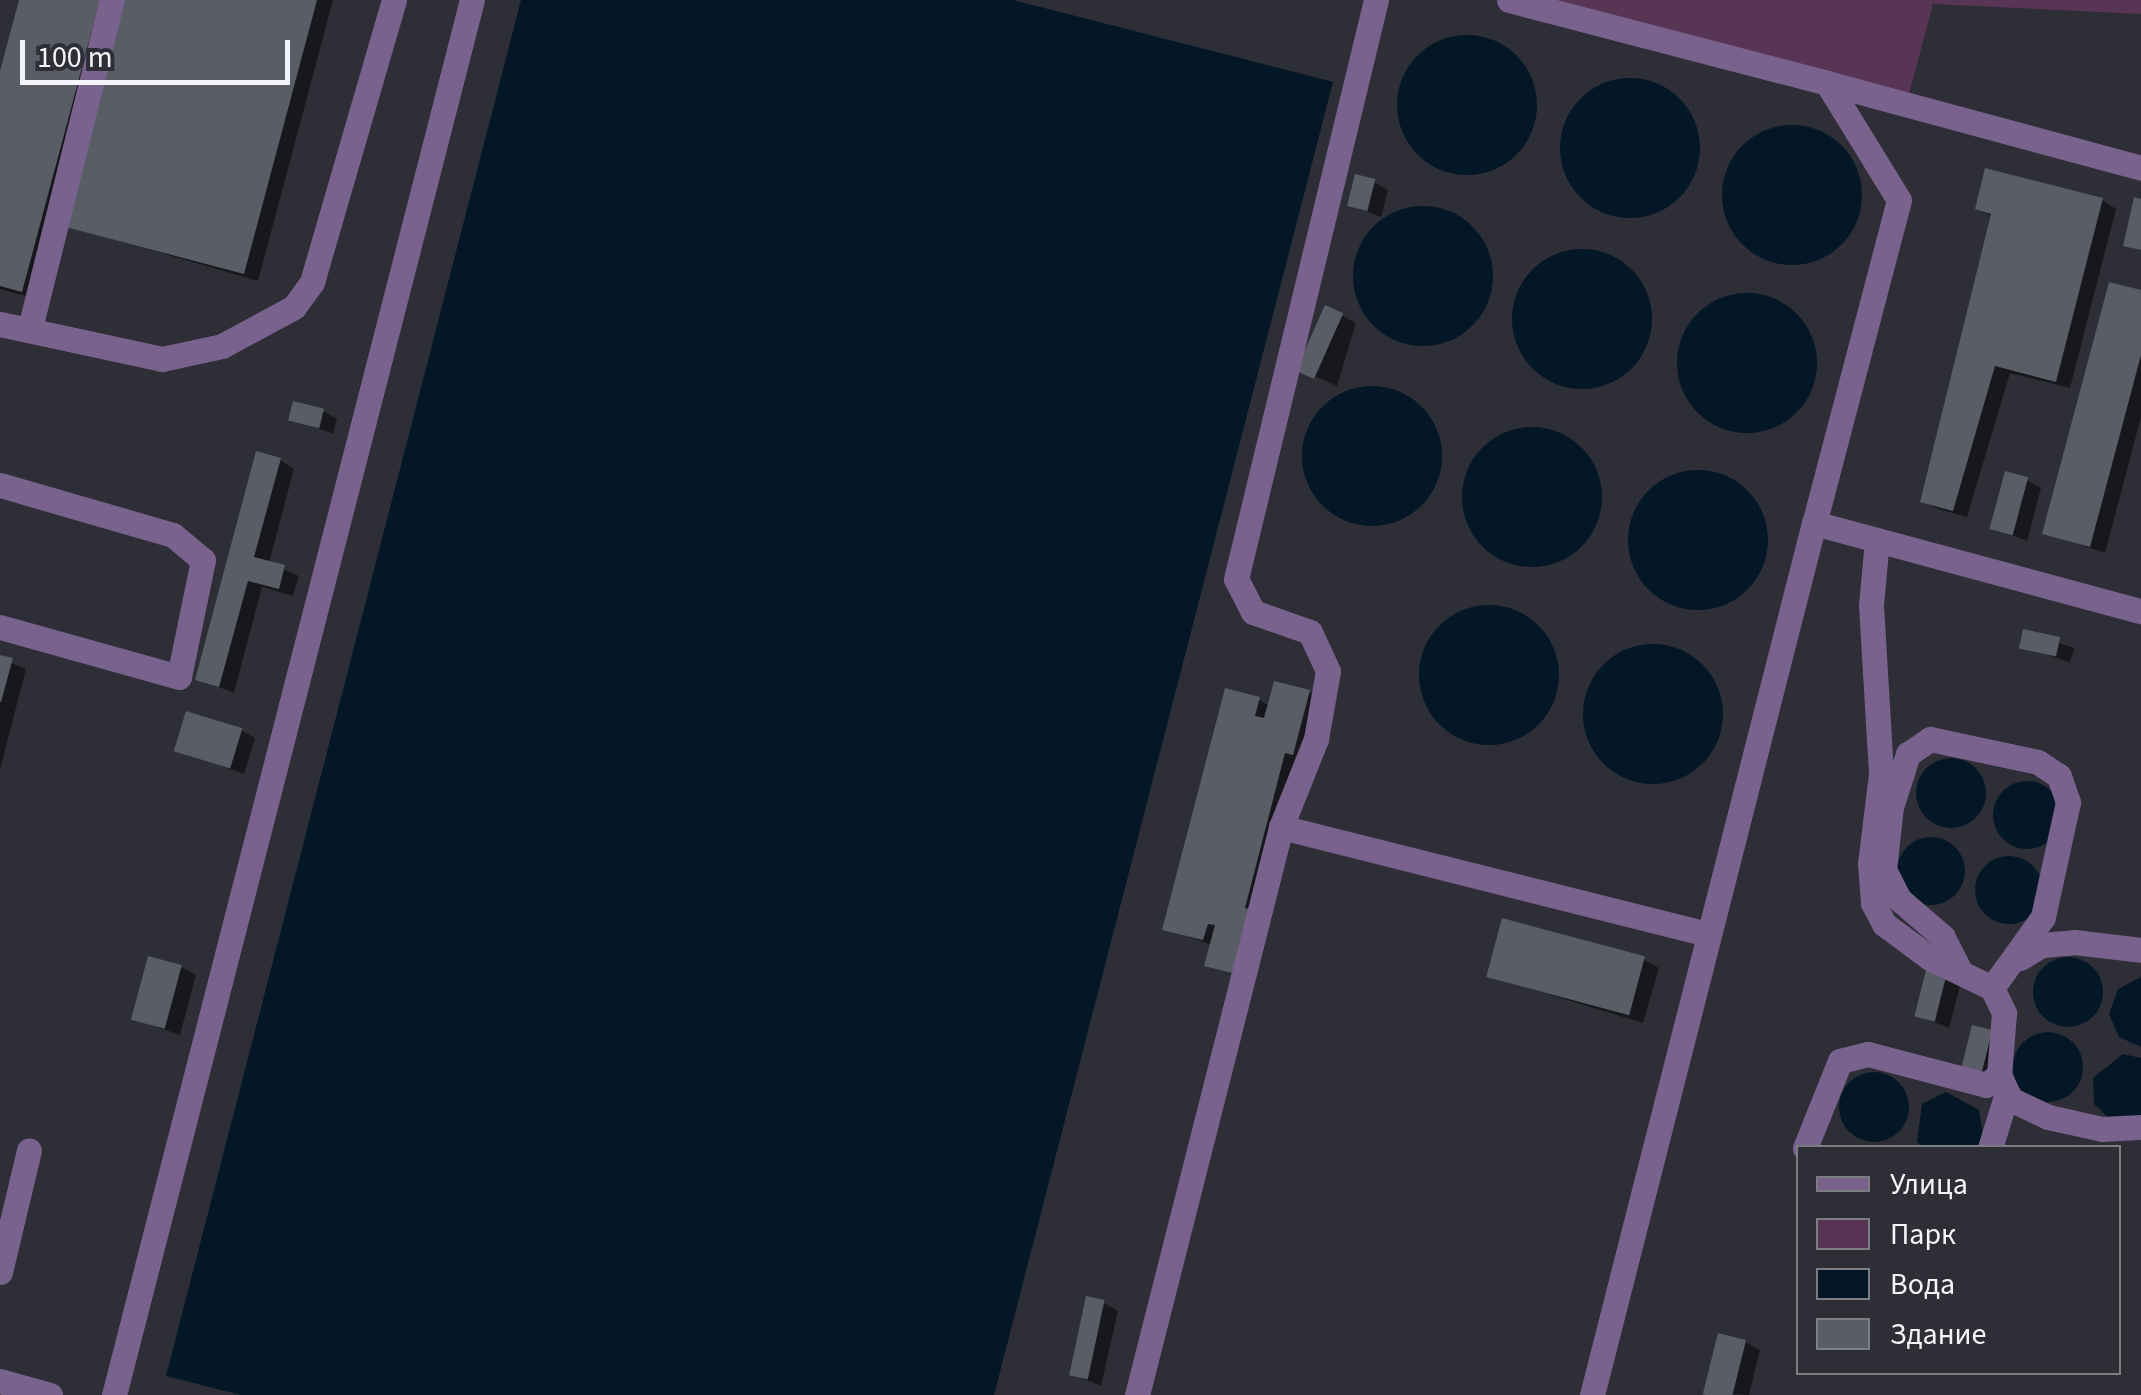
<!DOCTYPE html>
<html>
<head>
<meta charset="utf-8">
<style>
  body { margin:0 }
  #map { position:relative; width:2141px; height:1395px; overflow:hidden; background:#2e2e36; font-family:"Source Sans 3",sans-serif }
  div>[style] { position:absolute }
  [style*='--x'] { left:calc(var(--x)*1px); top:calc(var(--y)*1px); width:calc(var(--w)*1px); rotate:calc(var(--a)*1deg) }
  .green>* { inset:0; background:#583555 }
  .water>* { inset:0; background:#031726 }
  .round { border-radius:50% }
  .shadow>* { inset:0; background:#0007; transform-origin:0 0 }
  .building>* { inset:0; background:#585d66; transform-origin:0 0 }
  .minor>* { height:25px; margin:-12.5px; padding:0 12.5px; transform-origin:12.5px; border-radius:12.5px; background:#79628d }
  span { translate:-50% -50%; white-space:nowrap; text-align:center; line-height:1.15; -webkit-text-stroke:9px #2e2e36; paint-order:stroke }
  .legend { position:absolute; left:1796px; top:1145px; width:325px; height:230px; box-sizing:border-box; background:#2e2e36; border:2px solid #7d7d84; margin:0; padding:12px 18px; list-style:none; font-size:30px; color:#f4f4fa }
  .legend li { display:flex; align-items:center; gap:20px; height:50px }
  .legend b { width:50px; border:2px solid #7d7d84 }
  .scale { position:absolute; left:20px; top:40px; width:270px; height:45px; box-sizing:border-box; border:5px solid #f4f4fa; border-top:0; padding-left:12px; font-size:30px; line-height:35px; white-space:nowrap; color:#f4f4fa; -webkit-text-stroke:8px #2e2e36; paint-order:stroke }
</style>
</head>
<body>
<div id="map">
  <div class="green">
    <div style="clip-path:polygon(1551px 0,2141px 0,2141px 14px,1933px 4px,1909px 94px)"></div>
  </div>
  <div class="water">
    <div style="clip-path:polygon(521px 0,1013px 0,1333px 82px,994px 1395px,241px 1395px,166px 1376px)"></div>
    <div class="round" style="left:1397px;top:35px;width:140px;height:140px"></div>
    <div class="round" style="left:1560px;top:78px;width:140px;height:140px"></div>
    <div class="round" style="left:1722px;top:125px;width:140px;height:140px"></div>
    <div class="round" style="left:1353px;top:206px;width:140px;height:140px"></div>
    <div class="round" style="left:1512px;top:249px;width:140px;height:140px"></div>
    <div class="round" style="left:1677px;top:293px;width:140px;height:140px"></div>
    <div class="round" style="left:1302px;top:386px;width:140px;height:140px"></div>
    <div class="round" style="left:1462px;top:427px;width:140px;height:140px"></div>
    <div class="round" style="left:1628px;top:470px;width:140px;height:140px"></div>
    <div class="round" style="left:1419px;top:605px;width:140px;height:140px"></div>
    <div class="round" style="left:1583px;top:644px;width:140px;height:140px"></div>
    <div class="round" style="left:1916px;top:758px;width:70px;height:70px"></div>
    <div class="round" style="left:1993px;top:781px;width:68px;height:68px"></div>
    <div class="round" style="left:1897px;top:837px;width:68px;height:68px"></div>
    <div class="round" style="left:1975px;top:856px;width:68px;height:68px"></div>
    <div class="round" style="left:2033px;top:957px;width:70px;height:70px"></div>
    <div style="clip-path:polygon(2141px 977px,2141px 1047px,2119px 1037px,2109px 1014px,2118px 989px)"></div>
    <div class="round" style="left:2013px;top:1032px;width:70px;height:70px"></div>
    <div style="clip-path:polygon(2123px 1054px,2141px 1058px,2141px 1121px,2114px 1123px,2094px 1104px,2093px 1078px)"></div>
    <div class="round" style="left:1839px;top:1072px;width:70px;height:70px"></div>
    <div style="clip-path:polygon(1946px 1092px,1979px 1110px,1983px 1136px,1977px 1147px,1921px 1147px,1917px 1141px,1922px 1104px)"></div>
  </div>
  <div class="shadow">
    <div style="clip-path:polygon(22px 0,117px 0,37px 299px,0 289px,0 81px)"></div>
    <div style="clip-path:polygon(125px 0,333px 0,258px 281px,65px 225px)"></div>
    <div style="clip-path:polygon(1374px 182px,1388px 190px,1381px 217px,1349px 204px)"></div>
    <div style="clip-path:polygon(2102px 200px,2116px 209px,2070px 388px,2010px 373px,1967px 517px,1938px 509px,1923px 501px,1993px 217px,1977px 208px)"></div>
    <div style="clip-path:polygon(2141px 293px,2141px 417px,2105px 553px,2045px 533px)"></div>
    <div style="clip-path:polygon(1341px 315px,1356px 323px,1337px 386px,1307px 373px)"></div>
    <div style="clip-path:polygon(323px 411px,337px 419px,333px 434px,291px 418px)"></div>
    <div style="clip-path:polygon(280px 460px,294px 469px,269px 563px,299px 576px,293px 596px,262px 587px,234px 693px,198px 679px)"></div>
    <div style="clip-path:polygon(2027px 480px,2041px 488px,2027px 541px,1992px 527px)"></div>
    <div style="left:2025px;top:632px;width:52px;height:15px;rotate:18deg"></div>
    <div style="clip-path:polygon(0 658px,26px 669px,0 770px)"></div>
    <div style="clip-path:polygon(1309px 692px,1323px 701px,1251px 980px,1207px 964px,1212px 945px,1165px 928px,1259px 700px,1270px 706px)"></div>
    <div style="clip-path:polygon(241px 730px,255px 738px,244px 774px,177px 750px)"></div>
    <div style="clip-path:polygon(1644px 960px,1659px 968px,1643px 1023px,1489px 976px)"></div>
    <div style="clip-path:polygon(181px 967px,196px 975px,180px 1035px,134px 1019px)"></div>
    <div style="clip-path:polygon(1928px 969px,1961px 982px,1949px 1028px,1917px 1015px)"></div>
    <div style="clip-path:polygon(1991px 1033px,1995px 1086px,1977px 1082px)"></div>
    <div style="clip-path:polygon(1104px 1303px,1118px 1311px,1101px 1386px,1070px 1373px)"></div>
    <div style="clip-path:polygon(1745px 1342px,1760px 1350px,1749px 1395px,1705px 1393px)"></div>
  </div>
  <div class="building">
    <div style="clip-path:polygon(19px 0,100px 0,22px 292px,0 286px,0 71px)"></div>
    <div style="clip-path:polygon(123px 0,317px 0,244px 274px,62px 226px)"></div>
    <div style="clip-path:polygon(1985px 168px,2103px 198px,2056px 382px,1995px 366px,1953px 511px,1920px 502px,1991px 214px,1975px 209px)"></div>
    <div style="left:1355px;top:174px;width:21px;height:33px;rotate:14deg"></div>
    <div style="clip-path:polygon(2134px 197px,2141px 199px,2141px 250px,2123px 246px)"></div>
    <div style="clip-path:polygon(2109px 282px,2141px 290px,2141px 355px,2090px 547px,2042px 534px)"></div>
    <div style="left:1325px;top:305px;width:20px;height:72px;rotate:24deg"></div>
    <div style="left:293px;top:401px;width:32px;height:20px;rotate:14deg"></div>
    <div style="clip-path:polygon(256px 451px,281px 458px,254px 557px,285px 565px,279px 589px,248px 581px,219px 687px,195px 680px)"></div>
    <div style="left:2005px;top:471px;width:24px;height:60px;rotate:15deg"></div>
    <div style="left:2023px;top:629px;width:38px;height:20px;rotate:12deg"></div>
    <div style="clip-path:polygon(0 655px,13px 658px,1px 702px,0 702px)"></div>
    <div style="clip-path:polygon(1274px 681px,1310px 690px,1293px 755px,1285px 753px,1245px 908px,1253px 910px,1236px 974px,1204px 966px,1215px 925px,1208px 924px,1203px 940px,1162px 930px,1225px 688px,1260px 697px,1255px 716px,1264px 718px)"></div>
    <div style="left:186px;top:711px;width:59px;height:42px;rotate:17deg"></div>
    <div style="left:1502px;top:918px;width:148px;height:61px;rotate:15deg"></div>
    <div style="left:148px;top:956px;width:35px;height:66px;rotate:15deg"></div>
    <div style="left:1927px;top:966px;width:21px;height:52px;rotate:14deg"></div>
    <div style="left:1972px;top:1025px;width:21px;height:51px;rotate:14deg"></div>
    <div style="left:1086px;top:1296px;width:19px;height:81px;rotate:12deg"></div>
    <div style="left:1718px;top:1333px;width:29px;height:63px;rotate:14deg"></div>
  </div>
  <div class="minor">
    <div style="--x:1509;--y:0;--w:329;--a:14.6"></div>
    <div style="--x:1827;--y:83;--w:137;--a:58.4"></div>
    <div style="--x:1899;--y:200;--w:334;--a:104.7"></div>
    <div style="--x:1814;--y:523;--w:339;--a:15.1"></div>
    <div style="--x:1827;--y:83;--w:325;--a:15.1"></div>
    <div style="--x:0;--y:324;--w:166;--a:12.2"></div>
    <div style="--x:162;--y:359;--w:61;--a:-12.2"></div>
    <div style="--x:222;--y:346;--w:82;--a:-28.4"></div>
    <div style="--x:294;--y:307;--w:31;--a:-54"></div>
    <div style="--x:312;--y:282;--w:294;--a:-73.8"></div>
    <div style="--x:30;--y:328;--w:338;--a:-76"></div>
    <div style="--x:0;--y:485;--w:180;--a:16.1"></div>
    <div style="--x:173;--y:535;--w:39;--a:40"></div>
    <div style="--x:203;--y:560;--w:119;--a:101.6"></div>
    <div style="--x:179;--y:677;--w:186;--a:-164.4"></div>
    <div style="--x:1877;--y:540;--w:65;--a:95.3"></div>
    <div style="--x:1871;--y:605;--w:169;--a:86.6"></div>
    <div style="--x:1881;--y:774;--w:90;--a:97"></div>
    <div style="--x:1870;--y:863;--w:40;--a:85.7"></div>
    <div style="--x:1873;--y:903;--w:24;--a:62"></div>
    <div style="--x:1884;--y:924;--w:57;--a:36.5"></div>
    <div style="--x:1930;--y:958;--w:69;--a:25.8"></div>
    <div style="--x:1992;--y:988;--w:28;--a:64"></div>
    <div style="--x:2004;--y:1013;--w:62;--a:94.6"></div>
    <div style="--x:1999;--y:1075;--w:26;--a:65"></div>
    <div style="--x:2010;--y:1099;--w:42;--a:25.3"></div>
    <div style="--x:2048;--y:1117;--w:55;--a:12.5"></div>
    <div style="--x:2102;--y:1129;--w:39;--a:-3"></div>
    <div style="--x:1281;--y:827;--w:438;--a:14.1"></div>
    <div style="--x:2020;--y:958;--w:26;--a:-31"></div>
    <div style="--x:2042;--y:945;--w:32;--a:-5"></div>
    <div style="--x:2074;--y:942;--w:67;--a:6.8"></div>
    <div style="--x:1959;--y:969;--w:36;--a:-117"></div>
    <div style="--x:1943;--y:937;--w:58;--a:-139.2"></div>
    <div style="--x:1899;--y:899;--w:34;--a:-117"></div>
    <div style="--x:1884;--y:869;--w:62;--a:-83.6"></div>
    <div style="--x:1891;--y:807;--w:56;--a:-72.2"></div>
    <div style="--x:1908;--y:754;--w:27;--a:-34"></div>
    <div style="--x:1930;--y:739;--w:110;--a:12"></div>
    <div style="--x:2038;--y:762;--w:25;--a:34"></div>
    <div style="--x:2059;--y:776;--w:28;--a:71"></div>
    <div style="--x:2068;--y:802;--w:118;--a:102.3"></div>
    <div style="--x:2043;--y:917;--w:87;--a:125.7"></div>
    <div style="--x:1805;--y:1148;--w:94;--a:-68.1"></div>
    <div style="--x:1840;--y:1061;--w:29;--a:-14"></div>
    <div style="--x:1868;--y:1054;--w:122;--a:14.7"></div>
    <div style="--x:1986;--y:1085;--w:16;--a:-38"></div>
    <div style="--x:1990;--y:1148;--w:58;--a:-72.8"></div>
    <div style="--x:0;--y:1272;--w:125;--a:-76.6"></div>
    <div style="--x:0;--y:1381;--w:52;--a:15.6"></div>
    <div style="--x:114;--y:1395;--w:1440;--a:-75.61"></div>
    <div style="--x:1137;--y:1395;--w:586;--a:-75.77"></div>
    <div style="--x:1281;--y:827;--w:95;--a:-68.3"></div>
    <div style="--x:1316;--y:739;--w:69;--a:-80"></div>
    <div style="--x:1328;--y:671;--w:43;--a:-114.8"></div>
    <div style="--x:1310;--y:632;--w:60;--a:-160.7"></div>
    <div style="--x:1253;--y:612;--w:37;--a:-117"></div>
    <div style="--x:1236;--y:579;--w:596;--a:-76.41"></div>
    <div style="--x:1592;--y:1395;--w:900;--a:-75.72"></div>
  </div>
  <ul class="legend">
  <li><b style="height:12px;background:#79628d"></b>Улица</li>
  <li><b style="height:28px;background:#583555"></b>Парк</li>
  <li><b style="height:28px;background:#031726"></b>Вода</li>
  <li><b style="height:28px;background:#585d66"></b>Здание</li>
  </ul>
  <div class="scale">100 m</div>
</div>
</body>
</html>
